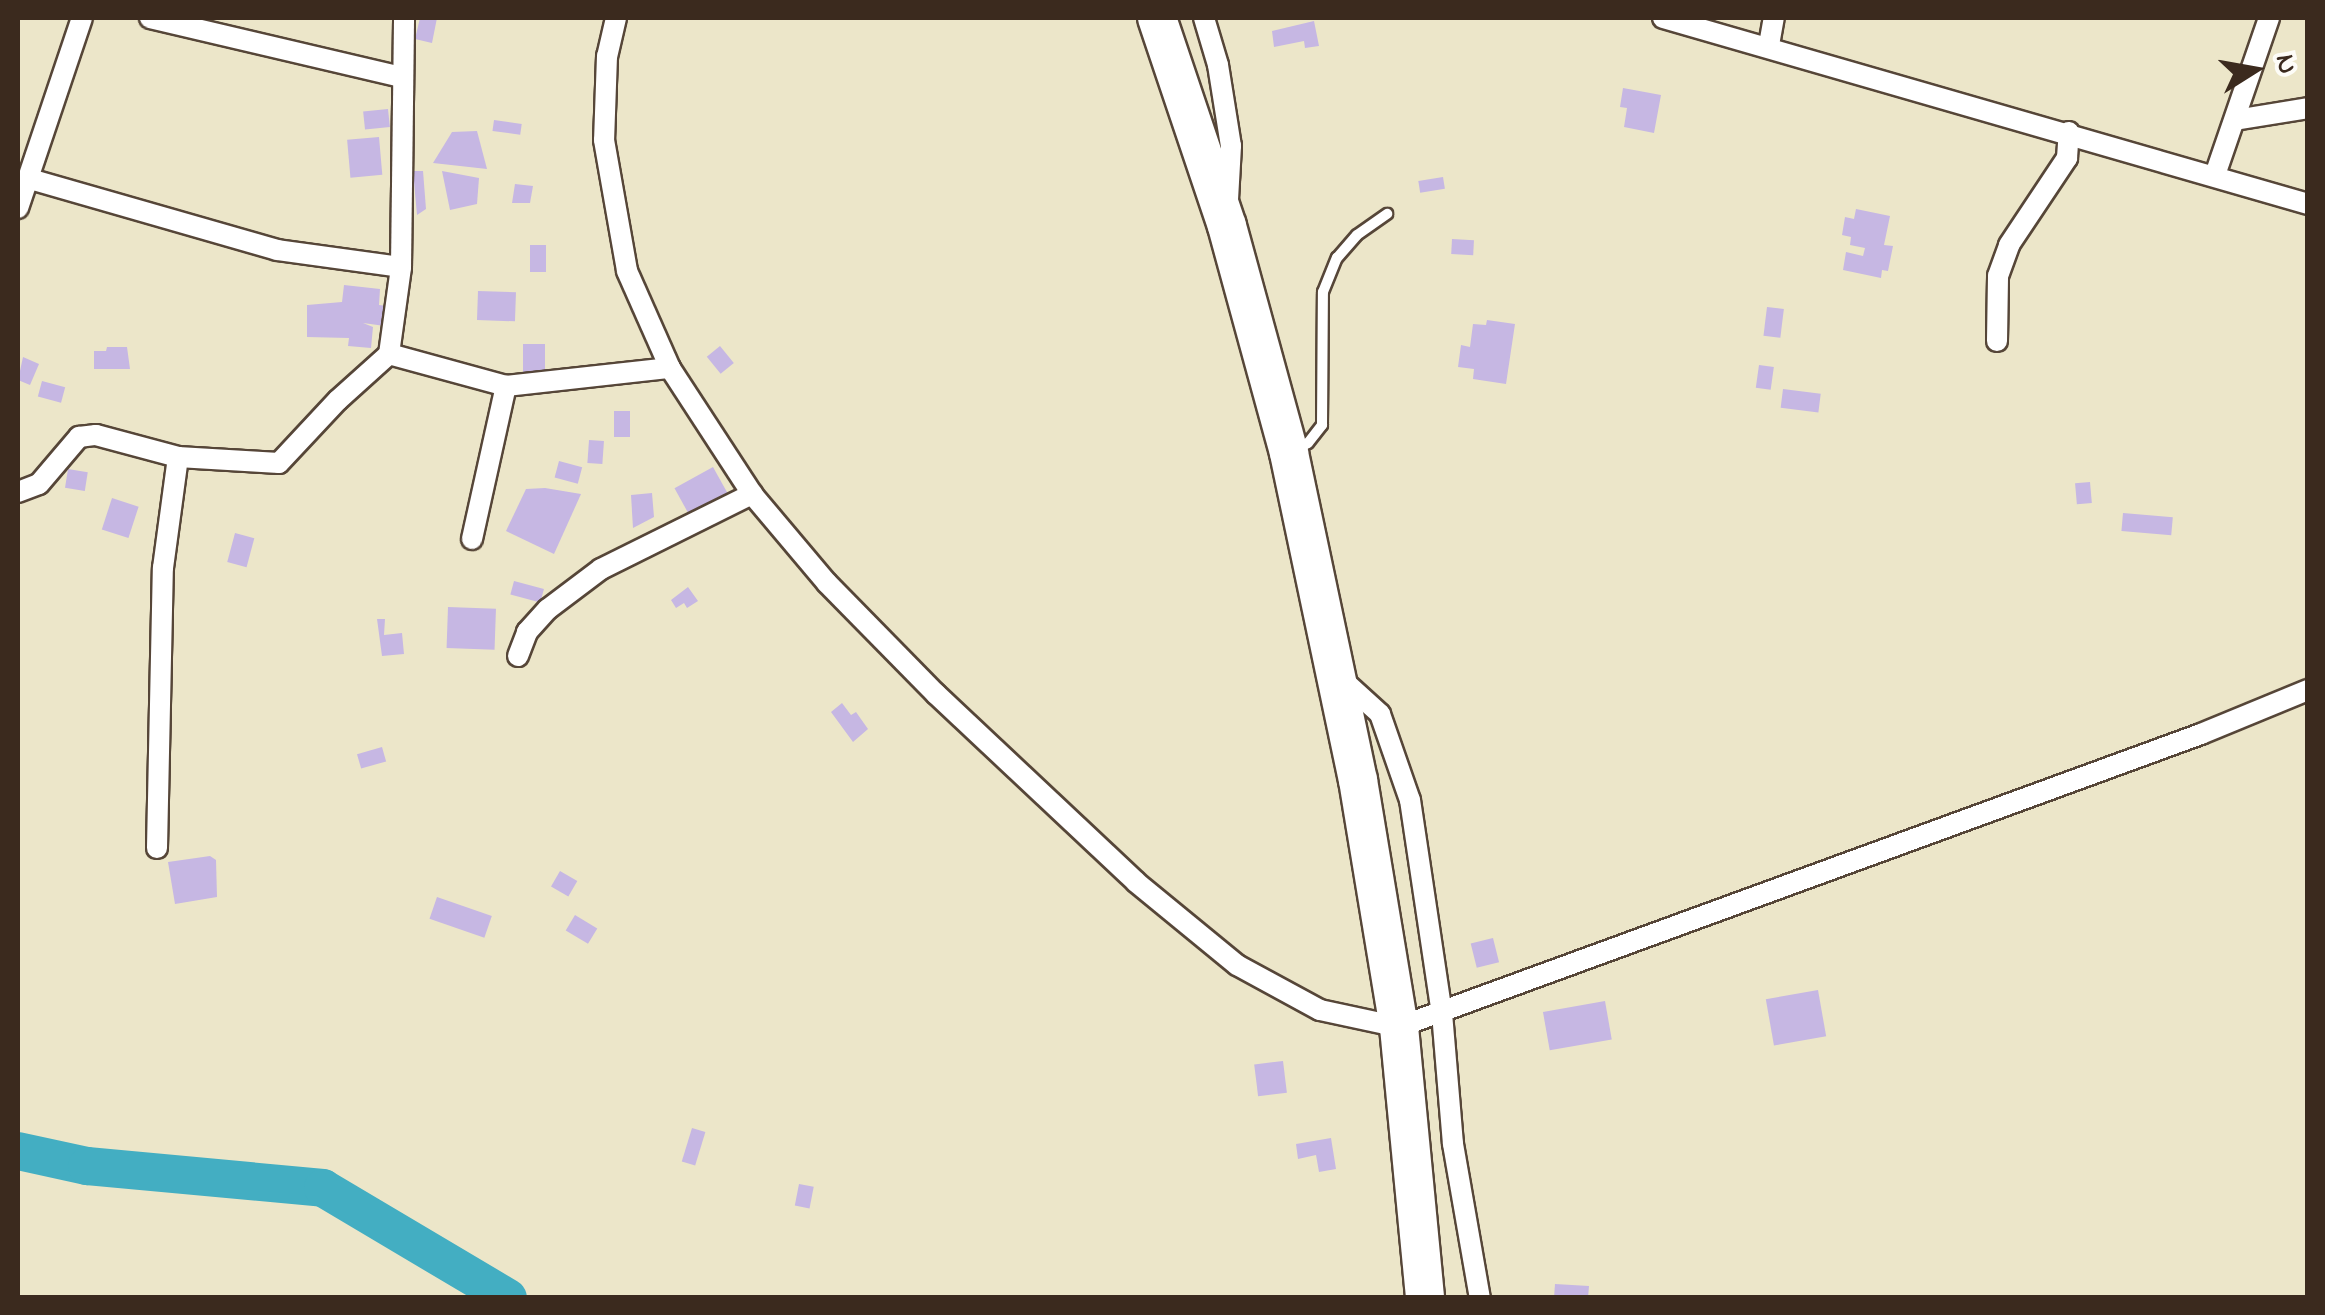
<!DOCTYPE html>
<html>
<head>
<meta charset="utf-8">
<style>
  body { margin:0 }
  #map { position:relative; width:2325px; height:1315px; overflow:hidden; background:#ece6c9; font-family:"Indie Flower",sans-serif }
  div>[style] { position:absolute }
  [style*='--x'] { left:calc(var(--x)*1px); top:calc(var(--y)*1px); width:calc(var(--w)*1px); rotate:calc(var(--a)*1deg) }
  .river>* { height:38px; margin:-19px; padding:0 19px; transform-origin:19px; border-radius:19px; background:#43aec2 }
  .building>* { inset:0; background:#c6b7e3; transform-origin:0 0 }
  .roads { filter:drop-shadow(2px 0 #564638) drop-shadow(-2px 0 #564638) drop-shadow(0 2px #564638) drop-shadow(0 -2px #564638) }
  .lane>* { height:10px; margin:-5px; padding:0 5px; transform-origin:5px; border-radius:5px; background:#fff }
  .street>* { height:20px; margin:-10px; padding:0 10px; transform-origin:10px; border-radius:10px; background:#fff }
  .highway>* { height:38px; margin:-19px; padding:0 19px; transform-origin:19px; border-radius:19px; background:#fff }
  span { translate:-50% -50%; white-space:nowrap; text-align:center; line-height:1.15; -webkit-text-stroke:8px #fdfcf7; paint-order:stroke }
  .frame { position:absolute; inset:0; border:20px solid #3b2a1e; pointer-events:none }
  .north { position:absolute; left:2205px; top:20px; width:100px; height:100px; -webkit-text-stroke:8px #fdfcf7; paint-order:stroke; rotate:79deg; font-size:28px; font-weight:700; line-height:40px; text-align:center; color:#3b2a1e }
  .north::after { content:''; display:block; margin:auto; width:35px; height:45px; background:#3b2a1e; clip-path:polygon(50% 0,100% 100%,50% 72%,0 100%) }
</style>
</head>
<body>
<div id="map">
  <div class="river">
    <div style="--x:18;--y:1151;--w:71;--a:12.3"></div>
    <div style="--x:87;--y:1166;--w:237;--a:5.3"></div>
    <div style="--x:323;--y:1188;--w:215;--a:30.7"></div>
  </div>
  <div class="building">
    <div style="clip-path:polygon(420px 18px,437px 18px,432px 43px,415px 39px)"></div>
    <div style="clip-path:polygon(1314px 21px,1319px 46px,1305px 48px,1304px 41px,1274px 47px,1272px 31px)"></div>
    <div style="clip-path:polygon(1623px 88px,1661px 95px,1654px 133px,1624px 127px,1627px 108px,1620px 107px)"></div>
    <div style="left:388px;top:109px;width:18px;height:25px;rotate:84deg"></div>
    <div style="left:494px;top:120px;width:28px;height:11px;rotate:8deg"></div>
    <div style="clip-path:polygon(477px 131px,487px 169px,433px 163px,452px 132px)"></div>
    <div style="left:379px;top:137px;width:38px;height:32px;rotate:85deg"></div>
    <div style="clip-path:polygon(413px 171px,423px 171px,426px 209px,417px 215px)"></div>
    <div style="clip-path:polygon(442px 171px,479px 178px,477px 204px,450px 210px)"></div>
    <div style="left:1443px;top:177px;width:12px;height:25px;rotate:81deg"></div>
    <div style="clip-path:polygon(515px 184px,533px 186px,530px 203px,512px 203px)"></div>
    <div style="clip-path:polygon(1856px 209px,1890px 216px,1884px 245px,1893px 246px,1888px 271px,1882px 270px,1881px 278px,1843px 270px,1846px 252px,1863px 256px,1865px 248px,1850px 245px,1851px 237px,1842px 235px,1845px 217px,1854px 219px)"></div>
    <div style="left:1452px;top:239px;width:22px;height:15px;rotate:3deg"></div>
    <div style="left:530px;top:245px;width:16px;height:27px"></div>
    <div style="clip-path:polygon(344px 285px,380px 289px,379px 305px,387px 306px,385px 326px,363px 323px,373px 327px,371px 348px,348px 346px,349px 338px,307px 337px,307px 305px,342px 302px)"></div>
    <div style="left:478px;top:291px;width:38px;height:29px;rotate:2deg"></div>
    <div style="left:1767px;top:307px;width:17px;height:29px;rotate:7deg"></div>
    <div style="clip-path:polygon(1487px 320px,1515px 324px,1506px 384px,1473px 379px,1474px 369px,1458px 367px,1461px 345px,1470px 347px,1473px 324px,1486px 325px)"></div>
    <div style="left:545px;top:344px;width:29px;height:22px;rotate:90deg"></div>
    <div style="left:720px;top:346px;width:22px;height:17px;rotate:51deg"></div>
    <div style="clip-path:polygon(107px 347px,127px 347px,130px 369px,94px 369px,94px 351px,106px 351px)"></div>
    <div style="clip-path:polygon(23px 357px,39px 364px,30px 385px,18px 380px)"></div>
    <div style="left:1759px;top:365px;width:15px;height:23px;rotate:8deg"></div>
    <div style="left:42px;top:381px;width:24px;height:16px;rotate:15deg"></div>
    <div style="left:1783px;top:389px;width:38px;height:19px;rotate:7deg"></div>
    <div style="left:614px;top:411px;width:16px;height:26px"></div>
    <div style="left:589px;top:440px;width:15px;height:23px;rotate:4deg"></div>
    <div style="left:559px;top:461px;width:24px;height:17px;rotate:15deg"></div>
    <div style="left:713px;top:467px;width:31px;height:44px;rotate:61deg"></div>
    <div style="left:68px;top:469px;width:20px;height:19px;rotate:9deg"></div>
    <div style="left:2090px;top:482px;width:21px;height:15px;rotate:85deg"></div>
    <div style="clip-path:polygon(545px 488px,581px 494px,554px 554px,506px 531px,526px 489px)"></div>
    <div style="clip-path:polygon(652px 493px,654px 517px,633px 528px,631px 495px)"></div>
    <div style="left:112px;top:498px;width:28px;height:33px;rotate:18deg"></div>
    <div style="left:2123px;top:513px;width:50px;height:18px;rotate:5deg"></div>
    <div style="left:235px;top:533px;width:20px;height:30px;rotate:15deg"></div>
    <div style="left:514px;top:581px;width:31px;height:14px;rotate:15deg"></div>
    <div style="clip-path:polygon(688px 587px,698px 601px,687px 608px,684px 603px,676px 608px,671px 600px)"></div>
    <div style="left:448px;top:607px;width:48px;height:41px;rotate:2deg"></div>
    <div style="clip-path:polygon(377px 619px,385px 619px,384px 635px,402px 633px,404px 654px,382px 656px)"></div>
    <div style="clip-path:polygon(842px 703px,851px 715px,856px 712px,868px 729px,853px 742px,831px 712px)"></div>
    <div style="left:382px;top:747px;width:15px;height:26px;rotate:74deg"></div>
    <div style="clip-path:polygon(210px 856px,216px 860px,217px 897px,175px 904px,168px 862px)"></div>
    <div style="left:560px;top:871px;width:20px;height:18px;rotate:30deg"></div>
    <div style="left:437px;top:897px;width:58px;height:23px;rotate:19deg"></div>
    <div style="left:575px;top:915px;width:26px;height:18px;rotate:31deg"></div>
    <div style="left:1493px;top:938px;width:25px;height:23px;rotate:76deg"></div>
    <div style="left:1818px;top:990px;width:47px;height:53px;rotate:80deg"></div>
    <div style="left:1605px;top:1001px;width:39px;height:63px;rotate:80deg"></div>
    <div style="left:1283px;top:1061px;width:32px;height:29px;rotate:83deg"></div>
    <div style="left:692px;top:1128px;width:14px;height:35px;rotate:17deg"></div>
    <div style="clip-path:polygon(1331px 1138px,1336px 1169px,1319px 1172px,1316px 1155px,1298px 1159px,1296px 1144px)"></div>
    <div style="left:799px;top:1184px;width:15px;height:22px;rotate:11deg"></div>
    <div style="clip-path:polygon(1555px 1284px,1589px 1286px,1588px 1298px,1554px 1298px)"></div>
  </div>
  <div class="roads">
    <div class="lane">
      <div style="--x:1294;--y:451;--w:16;--a:-30"></div>
      <div style="--x:1308;--y:443;--w:23;--a:-52"></div>
      <div style="--x:1322;--y:425;--w:133;--a:-89.6"></div>
      <div style="--x:1323;--y:292;--w:37;--a:-68"></div>
      <div style="--x:1337;--y:258;--w:30;--a:-49"></div>
      <div style="--x:1357;--y:235;--w:37;--a:-35"></div>
    </div>
    <div class="street">
      <div style="--x:150;--y:18;--w:258;--a:13.2"></div>
      <div style="--x:616;--y:18;--w:39;--a:103"></div>
      <div style="--x:607;--y:56;--w:84;--a:92"></div>
      <div style="--x:604;--y:140;--w:133;--a:80"></div>
      <div style="--x:627;--y:271;--w:106;--a:66.1"></div>
      <div style="--x:1204;--y:18;--w:49;--a:73.4"></div>
      <div style="--x:1218;--y:65;--w:82;--a:80.9"></div>
      <div style="--x:1231;--y:146;--w:53;--a:93.2"></div>
      <div style="--x:1663;--y:18;--w:671;--a:16.09"></div>
      <div style="--x:1769;--y:45;--w:27;--a:-80"></div>
      <div style="--x:2235;--y:120;--w:74;--a:-9.3"></div>
      <div style="--x:2215;--y:175;--w:166;--a:-71"></div>
      <div style="--x:30;--y:179;--w:257;--a:16"></div>
      <div style="--x:277;--y:250;--w:125;--a:7.8"></div>
      <div style="--x:18;--y:208;--w:200;--a:-71.4"></div>
      <div style="--x:1997;--y:341;--w:65;--a:-89.1"></div>
      <div style="--x:1998;--y:276;--w:33;--a:-70"></div>
      <div style="--x:2009;--y:245;--w:105;--a:-56.3"></div>
      <div style="--x:2067;--y:158;--w:26;--a:-86"></div>
      <div style="--x:389;--y:354;--w:121;--a:15.3"></div>
      <div style="--x:506;--y:386;--w:165;--a:-6.3"></div>
      <div style="--x:670;--y:368;--w:150;--a:56.9"></div>
      <div style="--x:752;--y:494;--w:116;--a:49.9"></div>
      <div style="--x:827;--y:583;--w:156;--a:45.5"></div>
      <div style="--x:936;--y:694;--w:274;--a:43.2"></div>
      <div style="--x:1136;--y:882;--w:131;--a:39.4"></div>
      <div style="--x:1237;--y:965;--w:94;--a:28.5"></div>
      <div style="--x:1320;--y:1010;--w:81;--a:12.1"></div>
      <div style="--x:1399;--y:1027;--w:854;--a:-20.07"></div>
      <div style="--x:2201;--y:734;--w:116;--a:-22.4"></div>
      <div style="--x:18;--y:492;--w:22;--a:-21"></div>
      <div style="--x:39;--y:484;--w:62;--a:-49.6"></div>
      <div style="--x:79;--y:437;--w:17;--a:-7"></div>
      <div style="--x:96;--y:435;--w:85;--a:15"></div>
      <div style="--x:178;--y:457;--w:101;--a:3.4"></div>
      <div style="--x:279;--y:463;--w:86;--a:-46.9"></div>
      <div style="--x:338;--y:400;--w:69;--a:-42"></div>
      <div style="--x:389;--y:354;--w:88;--a:-82.1"></div>
      <div style="--x:401;--y:267;--w:249;--a:-89.3"></div>
      <div style="--x:472;--y:539;--w:157;--a:-77.5"></div>
      <div style="--x:518;--y:656;--w:26;--a:-69"></div>
      <div style="--x:527;--y:632;--w:31;--a:-48"></div>
      <div style="--x:548;--y:609;--w:66;--a:-37"></div>
      <div style="--x:601;--y:569;--w:169;--a:-26.4"></div>
      <div style="--x:1337;--y:675;--w:58;--a:42.2"></div>
      <div style="--x:1380;--y:714;--w:91;--a:70.8"></div>
      <div style="--x:1410;--y:800;--w:215;--a:81.5"></div>
      <div style="--x:1442;--y:1013;--w:131;--a:85.2"></div>
      <div style="--x:1453;--y:1144;--w:156;--a:80.1"></div>
      <div style="--x:157;--y:848;--w:280;--a:-88.8"></div>
      <div style="--x:163;--y:568;--w:112;--a:-82.3"></div>
    </div>
    <div class="highway">
      <div style="--x:1157;--y:18;--w:219;--a:71.4"></div>
      <div style="--x:1227;--y:226;--w:235;--a:74.7"></div>
      <div style="--x:1289;--y:453;--w:334;--a:78.1"></div>
      <div style="--x:1358;--y:780;--w:250;--a:80.6"></div>
      <div style="--x:1399;--y:1027;--w:272;--a:84.5"></div>
    </div>
  </div>
  <div class="frame"></div>
  <div class="north">N</div>
</div>
</body>
</html>
